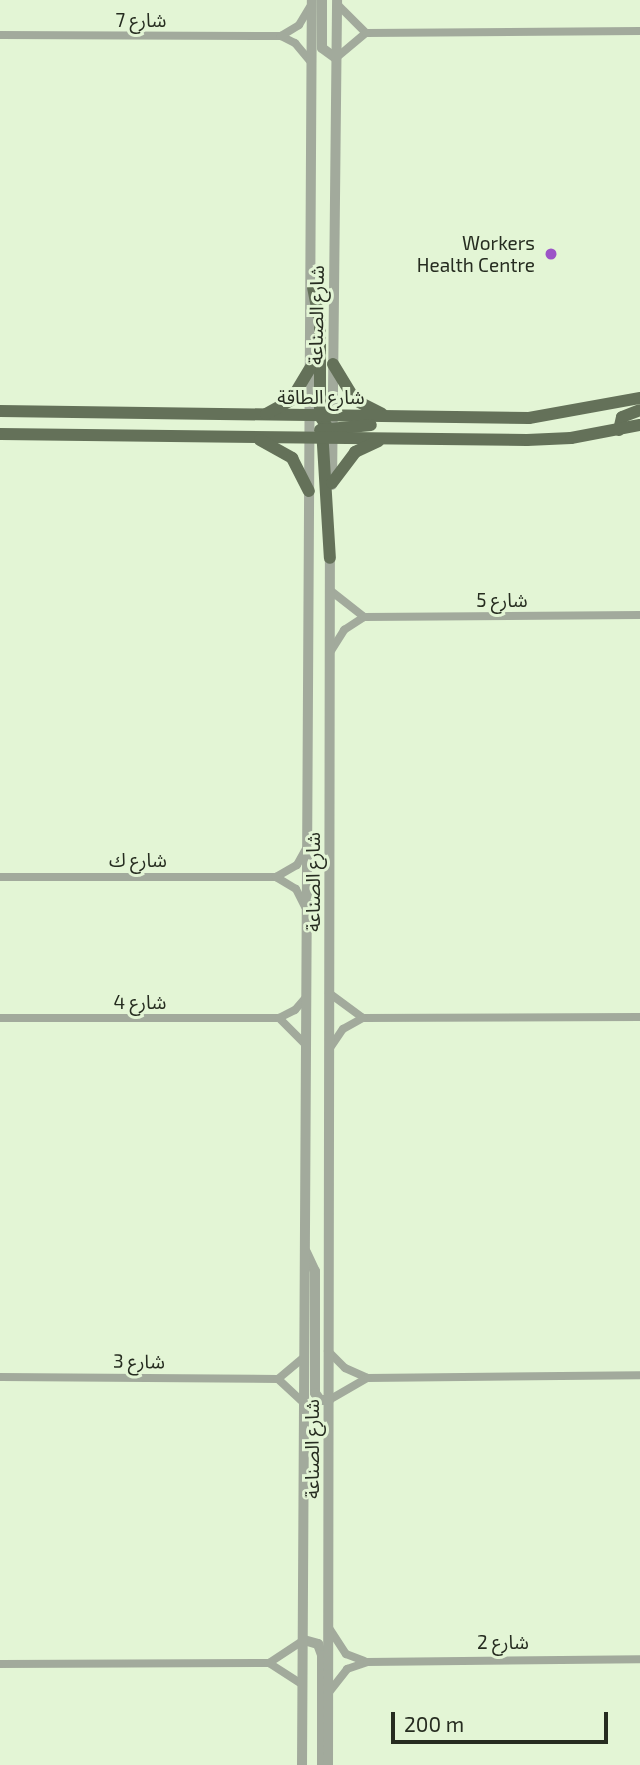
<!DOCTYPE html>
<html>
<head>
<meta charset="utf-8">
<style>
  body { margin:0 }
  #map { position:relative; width:640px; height:1765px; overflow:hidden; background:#e3f5d5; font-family:"Exo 2","Noto Sans Arabic",sans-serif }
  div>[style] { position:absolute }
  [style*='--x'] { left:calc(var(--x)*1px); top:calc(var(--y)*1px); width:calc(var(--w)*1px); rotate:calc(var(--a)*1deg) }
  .minor>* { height:8px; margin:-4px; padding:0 4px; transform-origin:4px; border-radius:4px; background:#a2aa9c }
  .tertiary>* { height:10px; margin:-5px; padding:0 5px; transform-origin:5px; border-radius:5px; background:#a2aa9c }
  .primary>* { height:12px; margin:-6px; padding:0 6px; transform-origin:6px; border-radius:6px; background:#647159 }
  .dots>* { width:19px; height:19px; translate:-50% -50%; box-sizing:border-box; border:4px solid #e3f5d5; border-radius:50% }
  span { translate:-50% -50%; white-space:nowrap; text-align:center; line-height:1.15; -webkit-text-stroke:6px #e3f5d5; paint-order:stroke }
  .street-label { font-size:19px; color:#262c20 }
  .poi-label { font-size:19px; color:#262c20 }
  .right { translate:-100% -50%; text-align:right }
  .scale { position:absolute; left:391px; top:1712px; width:217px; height:32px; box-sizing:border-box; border:4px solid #262c20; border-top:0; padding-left:9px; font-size:21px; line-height:24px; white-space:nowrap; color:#262c20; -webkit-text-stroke:5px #e3f5d5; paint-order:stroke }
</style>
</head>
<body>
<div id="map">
  <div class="minor">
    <div style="--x:339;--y:6;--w:38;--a:45"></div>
    <div style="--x:0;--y:35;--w:281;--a:0.2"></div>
    <div style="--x:281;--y:36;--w:16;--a:27"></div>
    <div style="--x:295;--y:43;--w:23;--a:50"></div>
    <div style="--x:281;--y:36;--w:21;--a:-31"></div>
    <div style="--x:299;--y:25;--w:21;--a:-59"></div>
    <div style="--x:336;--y:58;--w:39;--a:-40"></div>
    <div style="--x:366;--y:33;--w:274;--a:-0.4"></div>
    <div style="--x:331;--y:591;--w:42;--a:38.2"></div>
    <div style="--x:331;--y:651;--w:25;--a:-58"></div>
    <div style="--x:344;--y:630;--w:24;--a:-33"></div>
    <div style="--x:364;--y:617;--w:276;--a:-0.4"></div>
    <div style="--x:0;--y:877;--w:276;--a:0"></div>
    <div style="--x:276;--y:877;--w:23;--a:31"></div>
    <div style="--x:296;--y:889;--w:20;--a:63"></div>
    <div style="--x:276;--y:877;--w:24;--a:-30"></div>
    <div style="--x:297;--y:865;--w:18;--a:-61"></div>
    <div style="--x:329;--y:993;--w:42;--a:36.3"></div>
    <div style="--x:363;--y:1018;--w:277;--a:-0.2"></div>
    <div style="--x:0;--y:1018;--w:279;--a:0"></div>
    <div style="--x:279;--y:1018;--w:18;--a:-27"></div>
    <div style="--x:295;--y:1010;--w:18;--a:-49"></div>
    <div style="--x:279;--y:1018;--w:38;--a:45"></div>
    <div style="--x:330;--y:1048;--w:23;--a:-56"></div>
    <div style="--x:343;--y:1029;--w:23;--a:-29"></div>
    <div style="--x:328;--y:1351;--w:24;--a:45"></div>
    <div style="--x:345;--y:1368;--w:24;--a:24"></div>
    <div style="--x:367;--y:1378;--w:273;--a:-0.6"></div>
    <div style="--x:0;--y:1377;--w:278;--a:0.4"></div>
    <div style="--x:278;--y:1379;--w:34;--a:-40"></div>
    <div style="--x:278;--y:1379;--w:34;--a:43"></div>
    <div style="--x:329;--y:1400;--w:44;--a:-30.1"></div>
    <div style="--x:329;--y:1628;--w:31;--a:57"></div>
    <div style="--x:346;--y:1654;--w:19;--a:21"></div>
    <div style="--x:269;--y:1663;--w:42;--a:-33.3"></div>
    <div style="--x:0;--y:1664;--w:269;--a:-0.2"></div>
    <div style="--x:269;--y:1663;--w:40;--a:32.9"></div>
    <div style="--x:330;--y:1691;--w:28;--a:-52"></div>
    <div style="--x:347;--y:1669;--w:21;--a:-19"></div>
    <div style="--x:367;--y:1662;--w:273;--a:-0.6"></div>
  </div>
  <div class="tertiary">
    <div style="--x:322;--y:0;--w:48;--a:90"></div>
    <div style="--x:322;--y:48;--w:17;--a:36"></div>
    <div style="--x:332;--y:485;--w:485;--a:-89.4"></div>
    <div style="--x:306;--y:1252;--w:21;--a:65"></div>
    <div style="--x:315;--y:1271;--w:122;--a:90"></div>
    <div style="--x:315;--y:1393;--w:9;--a:54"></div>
    <div style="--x:320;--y:1400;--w:9;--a:0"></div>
    <div style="--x:304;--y:1640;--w:15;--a:16"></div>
    <div style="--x:318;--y:1644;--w:12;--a:70"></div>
    <div style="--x:322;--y:1655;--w:110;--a:90"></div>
    <div style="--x:302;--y:1765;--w:1765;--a:-89.68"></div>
    <div style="--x:328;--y:1765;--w:1215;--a:-89.91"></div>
  </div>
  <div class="primary">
    <div style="--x:313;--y:287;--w:37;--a:79"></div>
    <div style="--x:320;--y:323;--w:93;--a:90"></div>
    <div style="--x:320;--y:416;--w:24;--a:57"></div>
    <div style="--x:333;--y:364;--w:42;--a:58.6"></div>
    <div style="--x:355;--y:400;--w:30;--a:27"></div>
    <div style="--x:0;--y:411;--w:529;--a:0.76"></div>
    <div style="--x:529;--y:418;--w:113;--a:-10.2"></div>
    <div style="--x:266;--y:414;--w:29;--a:-29"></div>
    <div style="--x:291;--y:400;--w:37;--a:-59"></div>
    <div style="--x:322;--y:429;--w:129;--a:86.5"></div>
    <div style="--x:320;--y:430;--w:51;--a:-5.6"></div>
    <div style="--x:619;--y:430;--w:13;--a:-77"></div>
    <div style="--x:622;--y:417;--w:19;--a:-21"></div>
    <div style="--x:0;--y:434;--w:527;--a:0.65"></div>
    <div style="--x:527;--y:440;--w:44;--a:-2.6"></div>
    <div style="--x:571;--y:438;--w:70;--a:-10.7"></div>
    <div style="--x:260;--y:440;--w:37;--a:29"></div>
    <div style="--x:292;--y:458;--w:37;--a:63"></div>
    <div style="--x:332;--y:483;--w:39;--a:-53"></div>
    <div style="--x:355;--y:452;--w:26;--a:-25"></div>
  </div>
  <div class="dots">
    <div style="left:551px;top:254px;background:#9c54c7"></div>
  </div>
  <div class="street-label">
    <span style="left:141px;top:20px">شارع 7</span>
    <span style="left:316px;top:315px;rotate:-89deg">شارع الصناعة</span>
    <span style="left:321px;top:397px">شارع الطاقة</span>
    <span style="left:502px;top:600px">شارع 5</span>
    <span style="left:138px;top:860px">شارع ك</span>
    <span style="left:313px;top:882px;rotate:-90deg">شارع الصناعة</span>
    <span style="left:140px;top:1002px">شارع 4</span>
    <span style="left:139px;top:1361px;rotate:1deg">شارع 3</span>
    <span style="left:312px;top:1449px;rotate:-90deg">شارع الصناعة</span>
    <span style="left:503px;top:1642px">شارع 2</span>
  </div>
  <div class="poi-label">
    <span class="right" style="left:535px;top:254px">Workers<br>Health Centre</span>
  </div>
  <div class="scale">200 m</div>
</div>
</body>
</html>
